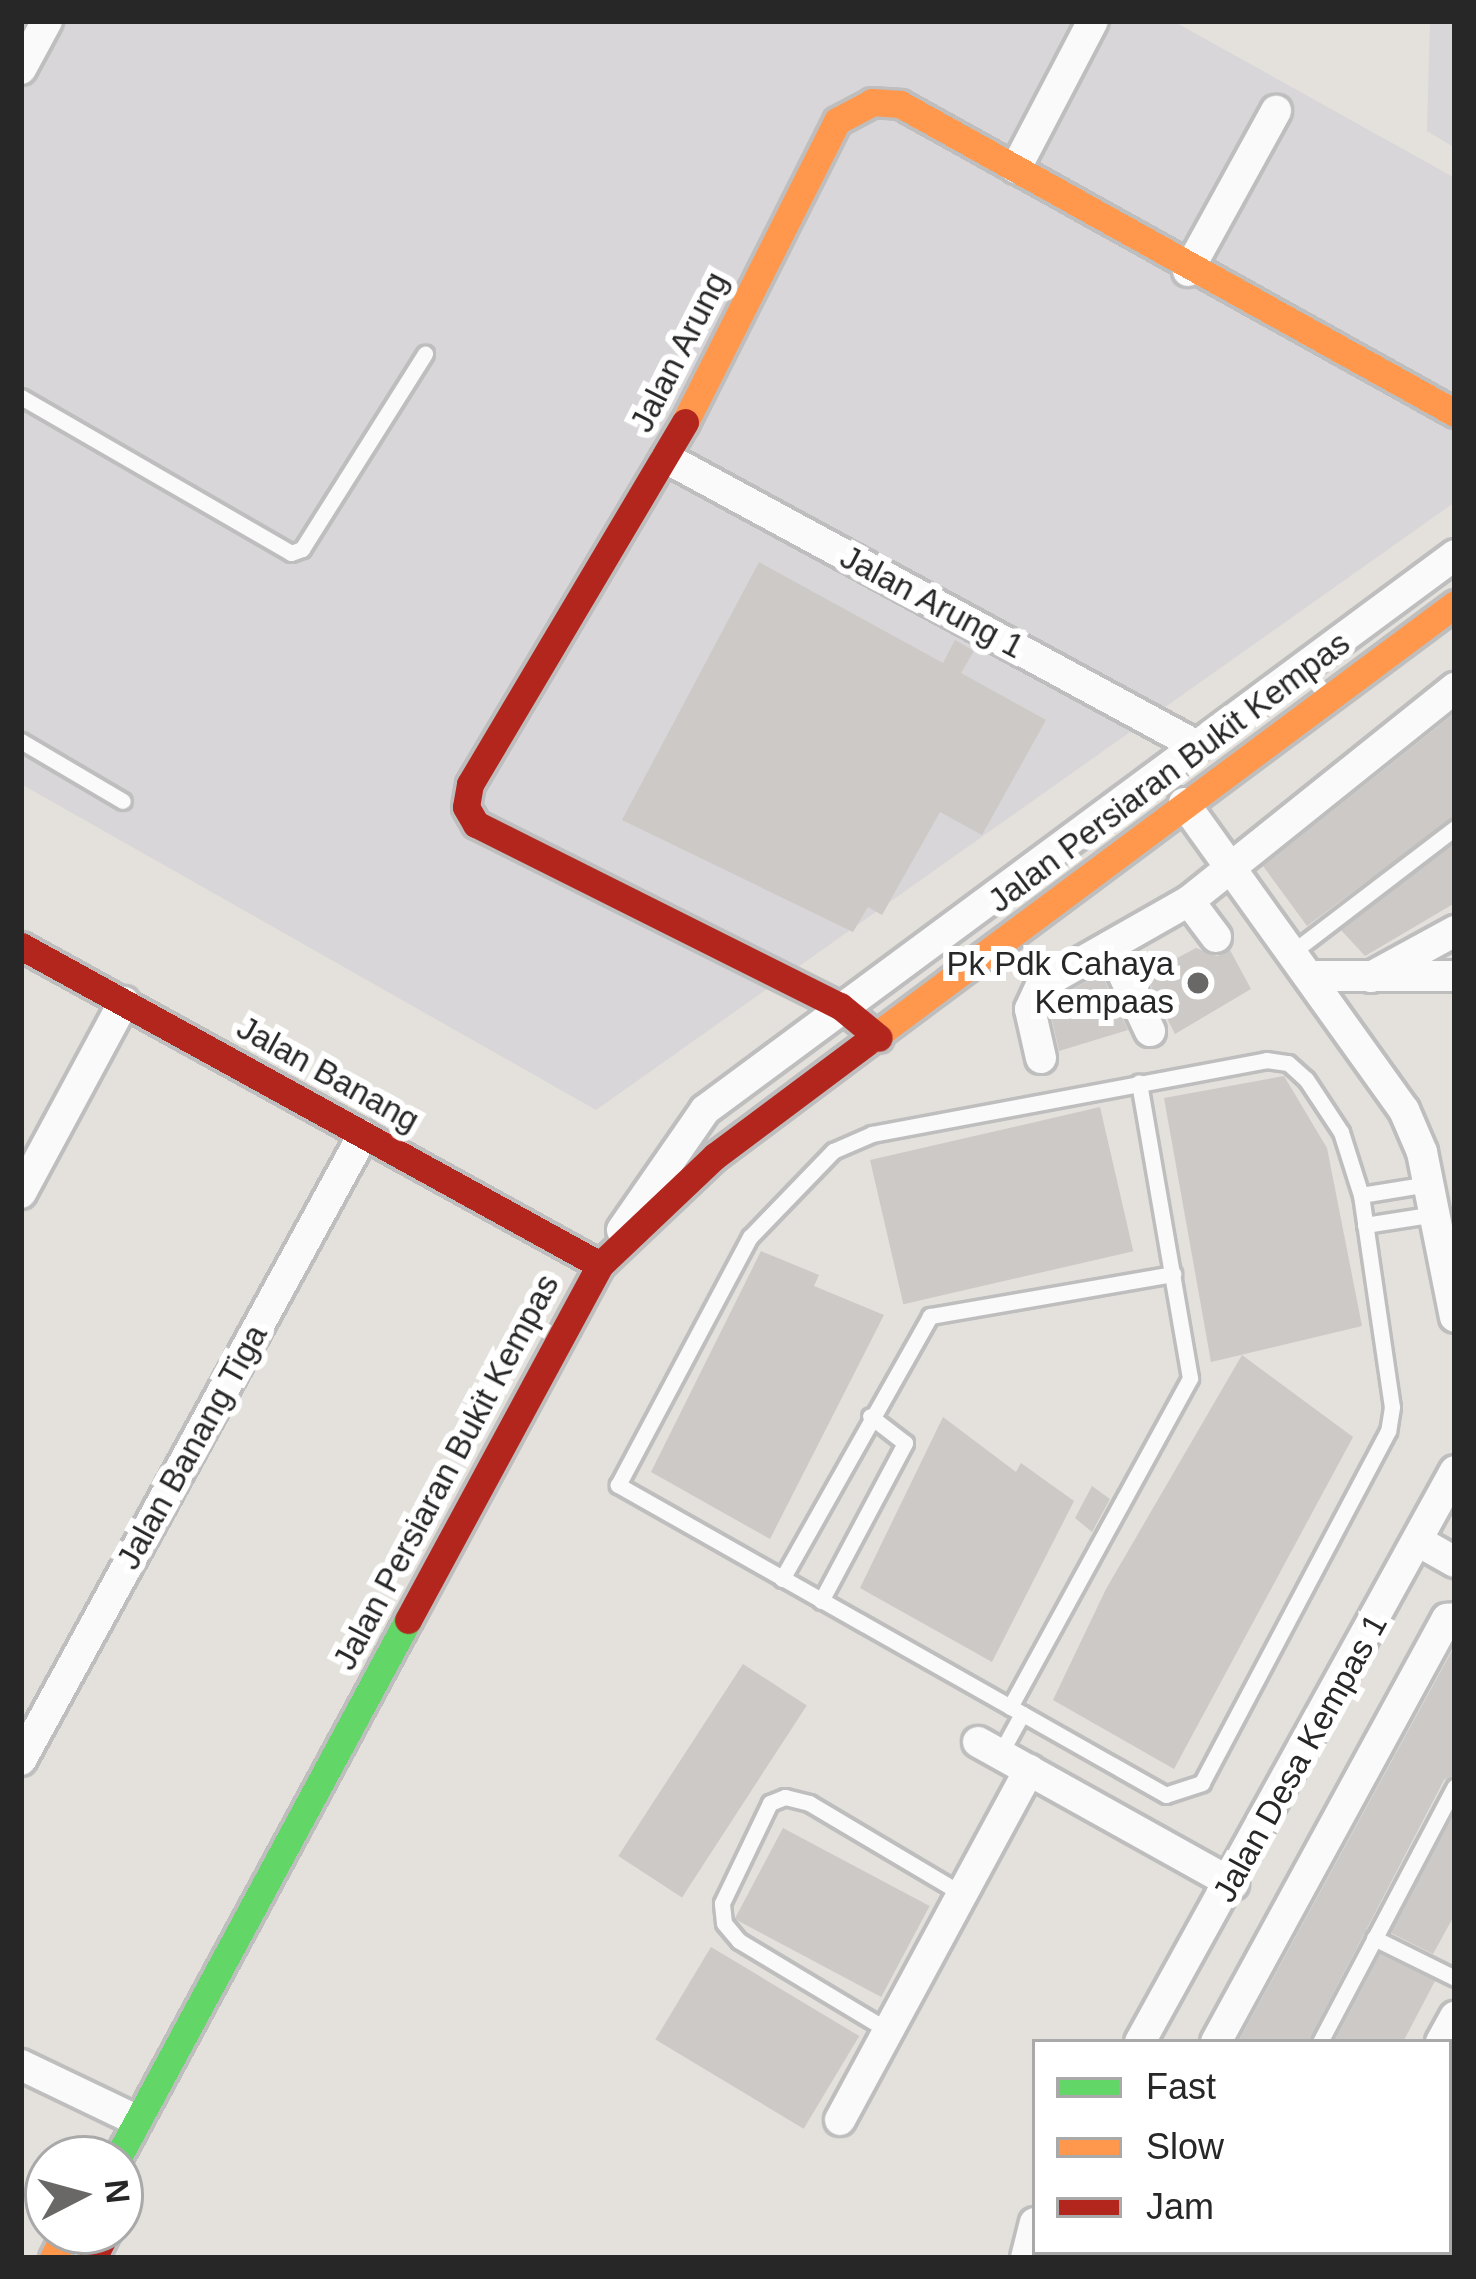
<!DOCTYPE html>
<html>
<head>
<meta charset="utf-8">
<style>
  body { margin:0 }
  #map { position:relative; width:1476px; height:2279px; overflow:hidden; background:#e4e1dc; font-family:Arial,sans-serif }
  div>[style] { position:absolute }
  [style*='--x'] { left:calc(var(--x)*1px); top:calc(var(--y)*1px); width:calc(var(--w)*1px); rotate:calc(var(--a)*1deg) }
  .industrial>* { inset:0; background:#d8d6d8 }
  .building>* { inset:0; background:#ccc9c6; transform-origin:0 0 }
  .roads { filter:drop-shadow(3px 0 #bebebe) drop-shadow(-3px 0 #bebebe) drop-shadow(0 3px #bebebe) drop-shadow(0 -3px #bebebe) }
  .lane>* { height:15px; margin:-7.5px; padding:0 7.5px; transform-origin:7.5px; border-radius:7.5px; background:#fbfafa }
  .street>* { height:30px; margin:-15px; padding:0 15px; transform-origin:15px; border-radius:15px; background:#fbfafa }
  .fast>* { height:27px; margin:-13.5px; padding:0 13.5px; transform-origin:13.5px; border-radius:13.5px; background:#63d668 }
  .slow>* { height:27px; margin:-13.5px; padding:0 13.5px; transform-origin:13.5px; border-radius:13.5px; background:#ff974d }
  .jam>* { height:27px; margin:-13.5px; padding:0 13.5px; transform-origin:13.5px; border-radius:13.5px; background:#b3261e }
  .dots>* { width:33px; height:33px; translate:-50% -50%; box-sizing:border-box; border:6px solid #fff; border-radius:50% }
  span { translate:-50% -50%; white-space:nowrap; text-align:center; line-height:1.15; -webkit-text-stroke:12px #fff; paint-order:stroke }
  .street-label { font-size:33px; color:#272727 }
  .poi-label { font-size:33px; color:#272727 }
  .right { translate:-100% -50%; text-align:right }
  .frame { position:absolute; inset:0; border:24px solid #272727; pointer-events:none }
  .legend { position:absolute; left:1032px; top:2039px; width:420px; height:216px; box-sizing:border-box; background:#fff; border:3px solid #a9a9a9; margin:0; padding:15px 21px; list-style:none; font-size:36px; color:#272727 }
  .legend li { display:flex; align-items:center; gap:24px; height:60px }
  .legend b { width:60px; border:3px solid #a9a9a9 }
  .north { position:absolute; left:24px; top:2135px; width:120px; height:120px; box-sizing:border-box; background:#fff; border:3px solid #a9a9a9; border-radius:50%; rotate:84deg; font-size:33px; font-weight:700; line-height:48px; text-align:center; color:#272727 }
  .north::after { content:''; display:block; margin:auto; width:42px; height:54px; background:#696866; clip-path:polygon(50% 0,100% 100%,50% 72%,0 100%) }
</style>
</head>
<body>
<div id="map">
  <div class="industrial">
    <div style="clip-path:polygon(21px 21px,1173px 21px,1455px 178px,1455px 502px,596px 1110px,21px 784px)"></div>
    <div style="clip-path:polygon(1430px 21px,1455px 21px,1455px 148px,1427px 131px)"></div>
  </div>
  <div class="building">
    <div style="clip-path:polygon(759px 562px,943px 663px,955px 640px,974px 651px,961px 673px,1046px 720px,982px 835px,940px 812px,882px 915px,868px 907px,853px 932px,622px 820px)"></div>
    <div style="clip-path:polygon(1455px 713px,1455px 816px,1307px 926px,1263px 866px)"></div>
    <div style="clip-path:polygon(1455px 843px,1455px 903px,1365px 956px,1341px 930px)"></div>
    <div style="clip-path:polygon(1196px 948px,1217px 956px,1230px 950px,1251px 989px,1175px 1034px,1145px 975px)"></div>
    <div style="clip-path:polygon(1101px 973px,1128px 1030px,1059px 1051px,1050px 1011px,1056px 999px)"></div>
    <div style="clip-path:polygon(1284px 1076px,1327px 1148px,1362px 1326px,1211px 1362px,1164px 1098px)"></div>
    <div style="left:1100px;top:1107px;width:148px;height:236px;rotate:77deg"></div>
    <div style="clip-path:polygon(761px 1251px,819px 1275px,814px 1286px,884px 1315px,770px 1539px,651px 1472px)"></div>
    <div style="clip-path:polygon(1242px 1355px,1353px 1437px,1174px 1769px,1053px 1700px,1106px 1589px)"></div>
    <div style="clip-path:polygon(943px 1417px,1016px 1472px,1021px 1463px,1074px 1501px,992px 1662px,860px 1588px)"></div>
    <div style="clip-path:polygon(1092px 1486px,1110px 1499px,1092px 1532px,1075px 1518px)"></div>
    <div style="clip-path:polygon(1455px 1645px,1455px 1774px,1444px 1780px,1308px 2042px,1238px 2042px)"></div>
    <div style="left:743px;top:1664px;width:76px;height:229px;rotate:33deg"></div>
    <div style="clip-path:polygon(1455px 1812px,1455px 1914px,1433px 1954px,1391px 1933px)"></div>
    <div style="left:783px;top:1828px;width:166px;height:103px;rotate:28deg"></div>
    <div style="left:711px;top:1947px;width:173px;height:108px;rotate:31deg"></div>
    <div style="clip-path:polygon(1380px 1954px,1435px 1981px,1403px 2042px,1334px 2042px)"></div>
  </div>
  <div class="roads">
    <div class="lane">
      <div style="--x:21;--y:397;--w:312;--a:30"></div>
      <div style="--x:291;--y:553;--w:12;--a:-20"></div>
      <div style="--x:302;--y:549;--w:231;--a:-57.8"></div>
      <div style="--x:21;--y:741;--w:118;--a:30.5"></div>
      <div style="--x:1294;--y:951;--w:203;--a:-37.4"></div>
      <div style="--x:1266;--y:1060;--w:22;--a:8"></div>
      <div style="--x:1288;--y:1063;--w:24;--a:42"></div>
      <div style="--x:1306;--y:1079;--w:64;--a:56.6"></div>
      <div style="--x:1341;--y:1132;--w:66;--a:72.4"></div>
      <div style="--x:1361;--y:1195;--w:214;--a:81.7"></div>
      <div style="--x:1392;--y:1407;--w:24;--a:99"></div>
      <div style="--x:1388;--y:1431;--w:398;--a:117.9"></div>
      <div style="--x:1202;--y:1783;--w:38;--a:162"></div>
      <div style="--x:1166;--y:1795;--w:630;--a:-150.5"></div>
      <div style="--x:618;--y:1485;--w:281;--a:-62"></div>
      <div style="--x:750;--y:1237;--w:120;--a:-46"></div>
      <div style="--x:833;--y:1151;--w:43;--a:-23.6"></div>
      <div style="--x:872;--y:1134;--w:401;--a:-10.6"></div>
      <div style="--x:1361;--y:1195;--w:69;--a:-9.2"></div>
      <div style="--x:1365;--y:1225;--w:71;--a:-8.9"></div>
      <div style="--x:782;--y:1579;--w:302;--a:-60.6"></div>
      <div style="--x:930;--y:1316;--w:247;--a:-9.8"></div>
      <div style="--x:821;--y:1601;--w:179;--a:-62"></div>
      <div style="--x:905;--y:1443;--w:44;--a:-142.4"></div>
      <div style="--x:1010;--y:1707;--w:375;--a:-61.3"></div>
      <div style="--x:1190;--y:1378;--w:300;--a:-99.8"></div>
      <div style="--x:1000;--y:1754;--w:46;--a:-61.2"></div>
      <div style="--x:1374;--y:1938;--w:90;--a:26.3"></div>
      <div style="--x:889;--y:2031;--w:175;--a:-149"></div>
      <div style="--x:739;--y:1941;--w:23;--a:-130"></div>
      <div style="--x:724;--y:1923;--w:20;--a:-96"></div>
      <div style="--x:722;--y:1903;--w:111;--a:-64.4"></div>
      <div style="--x:770;--y:1803;--w:16;--a:-22"></div>
      <div style="--x:785;--y:1797;--w:25;--a:14"></div>
      <div style="--x:809;--y:1803;--w:178;--a:30.7"></div>
      <div style="--x:1320;--y:2042;--w:289;--a:-62.2"></div>
      <div style="--x:1202;--y:2258;--w:7;--a:-56"></div>
    </div>
    <div class="street">
      <div style="--x:21;--y:69;--w:55;--a:-61.6"></div>
      <div style="--x:1016;--y:168;--w:166;--a:-62.4"></div>
      <div style="--x:1188;--y:271;--w:183;--a:-61.2"></div>
      <div style="--x:666;--y:458;--w:604;--a:28.47"></div>
      <div style="--x:1184;--y:803;--w:378;--a:54.4"></div>
      <div style="--x:1404;--y:1110;--w:46;--a:66.8"></div>
      <div style="--x:1422;--y:1152;--w:168;--a:78.7"></div>
      <div style="--x:1216;--y:937;--w:45;--a:-126.9"></div>
      <div style="--x:1189;--y:901;--w:341;--a:-38.7"></div>
      <div style="--x:1110;--y:946;--w:94;--a:64.8"></div>
      <div style="--x:1314;--y:976;--w:141;--a:0"></div>
      <div style="--x:1371;--y:977;--w:96;--a:-28.7"></div>
      <div style="--x:1041;--y:1058;--w:50;--a:-102.7"></div>
      <div style="--x:1030;--y:1009;--w:26;--a:-65"></div>
      <div style="--x:1041;--y:985;--w:170;--a:-29.6"></div>
      <div style="--x:21;--y:1193;--w:217;--a:-61.7"></div>
      <div style="--x:622;--y:1230;--w:146;--a:-55.3"></div>
      <div style="--x:705;--y:1110;--w:933;--a:-36.5"></div>
      <div style="--x:1418;--y:1541;--w:43;--a:29.6"></div>
      <div style="--x:978;--y:1742;--w:292;--a:29.1"></div>
      <div style="--x:21;--y:1760;--w:712;--a:-61.31"></div>
      <div style="--x:1140;--y:2042;--w:652;--a:-61.12"></div>
      <div style="--x:1216;--y:2042;--w:482;--a:-61.4"></div>
      <div style="--x:1447;--y:1619;--w:8;--a:-7"></div>
      <div style="--x:1441;--y:2042;--w:29;--a:-61"></div>
      <div style="--x:21;--y:2065;--w:127;--a:25.6"></div>
      <div style="--x:840;--y:2120;--w:398;--a:-61.6"></div>
      <div style="--x:1026;--y:2258;--w:36;--a:-76"></div>
      <div style="--x:1093;--y:2258;--w:7;--a:-63"></div>
      <div style="--x:1318;--y:2258;--w:7;--a:-56"></div>
    </div>
    <div class="fast">
      <div style="--x:117;--y:2159;--w:613;--a:-61.64"></div>
    </div>
    <div class="slow">
      <div style="--x:685;--y:422;--w:337;--a:-63.2"></div>
      <div style="--x:837;--y:121;--w:40;--a:-28"></div>
      <div style="--x:872;--y:102;--w:28;--a:4"></div>
      <div style="--x:900;--y:104;--w:635;--a:29.11"></div>
      <div style="--x:866;--y:1043;--w:735;--a:-36.7"></div>
      <div style="--x:53;--y:2258;--w:30;--a:-63"></div>
    </div>
    <div class="jam">
      <div style="--x:685;--y:422;--w:421;--a:120.7"></div>
      <div style="--x:470;--y:784;--w:23;--a:100"></div>
      <div style="--x:466;--y:807;--w:20;--a:60"></div>
      <div style="--x:476;--y:824;--w:407;--a:26.6"></div>
      <div style="--x:840;--y:1006;--w:50;--a:39.4"></div>
      <div style="--x:21;--y:946;--w:661;--a:28.85"></div>
      <div style="--x:408;--y:1620;--w:404;--a:-61.6"></div>
      <div style="--x:600;--y:1265;--w:158;--a:-43.5"></div>
      <div style="--x:715;--y:1156;--w:189;--a:-36.8"></div>
      <div style="--x:93;--y:2258;--w:30;--a:-63"></div>
    </div>
  </div>
  <div class="dots">
    <div style="left:1198px;top:983px;background:#696866"></div>
  </div>
  <div class="street-label">
    <span style="left:679px;top:352px;rotate:-63deg">Jalan Arung</span>
    <span style="left:932px;top:602px;rotate:28deg">Jalan Arung 1</span>
    <span style="left:1169px;top:772px;rotate:-37deg">Jalan Persiaran Bukit Kempas</span>
    <span style="left:328px;top:1074px;rotate:29deg">Jalan Banang</span>
    <span style="left:192px;top:1447px;rotate:-61deg">Jalan Banang Tiga</span>
    <span style="left:446px;top:1472px;rotate:-62deg">Jalan Persiaran Bukit Kempas</span>
    <span style="left:1300px;top:1758px;rotate:-61deg">Jalan Desa Kempas 1</span>
  </div>
  <div class="poi-label">
    <span class="right" style="left:1174px;top:983px">Pk Pdk Cahaya<br>Kempaas</span>
  </div>
  <div class="frame"></div>
  <ul class="legend">
  <li><b style="height:15px;background:#63d668"></b>Fast</li>
  <li><b style="height:15px;background:#ff974d"></b>Slow</li>
  <li><b style="height:15px;background:#b3261e"></b>Jam</li>
  </ul>
  <div class="north">N</div>
</div>
</body>
</html>
